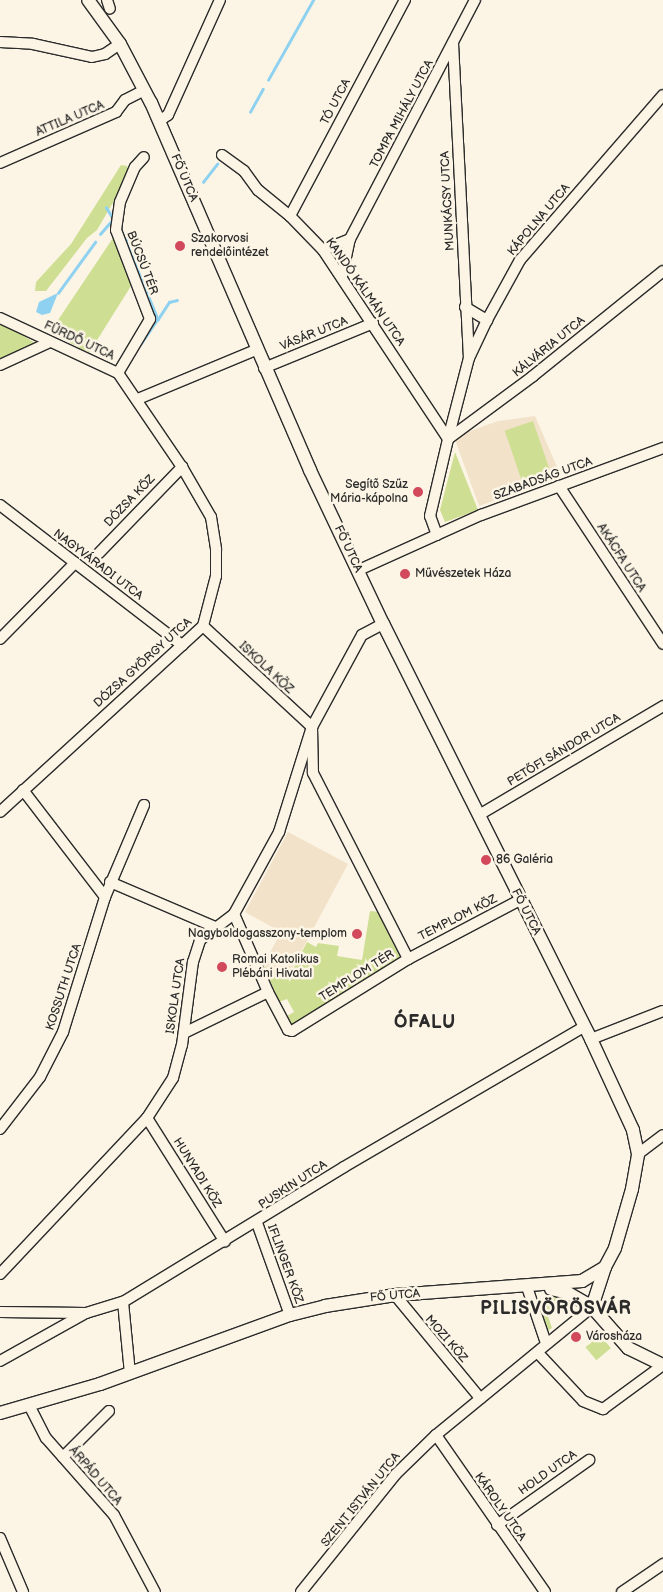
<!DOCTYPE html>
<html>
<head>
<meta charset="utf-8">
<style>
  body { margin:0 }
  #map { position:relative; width:663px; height:1592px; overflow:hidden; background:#fcf5e5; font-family:"Balsamiq Sans",sans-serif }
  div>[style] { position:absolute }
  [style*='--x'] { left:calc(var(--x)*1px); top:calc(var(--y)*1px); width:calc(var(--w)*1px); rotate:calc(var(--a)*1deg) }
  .built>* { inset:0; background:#f2e2ca }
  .green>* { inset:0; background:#cedf93; transform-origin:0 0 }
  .water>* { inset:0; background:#8ed1f0 }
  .stream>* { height:2.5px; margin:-1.25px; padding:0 1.25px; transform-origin:1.25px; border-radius:1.25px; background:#8ed1f0 }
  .roads { filter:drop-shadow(1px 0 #2b2b2b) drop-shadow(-1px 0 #2b2b2b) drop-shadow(0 1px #2b2b2b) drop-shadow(0 -1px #2b2b2b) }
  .minor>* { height:10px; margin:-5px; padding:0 5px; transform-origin:5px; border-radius:5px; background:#fcf5e5 }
  .major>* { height:12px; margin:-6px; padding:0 6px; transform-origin:6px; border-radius:6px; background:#fcf5e5 }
  .dots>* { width:14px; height:14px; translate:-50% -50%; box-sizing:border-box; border:2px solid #fcf5e5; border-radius:50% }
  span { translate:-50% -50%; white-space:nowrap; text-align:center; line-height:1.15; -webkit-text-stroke:5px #fcf5e5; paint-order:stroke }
  .street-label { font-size:12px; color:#2b2b2b }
  .poi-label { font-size:12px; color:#2b2b2b }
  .left { translate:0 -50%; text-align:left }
  .right { translate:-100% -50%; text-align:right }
  .district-label { font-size:18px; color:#2b2b2b; font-weight:700; letter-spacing:1px }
</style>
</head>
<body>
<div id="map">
  <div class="built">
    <div style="clip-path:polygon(535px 416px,561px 476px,479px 506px,454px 437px,498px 421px)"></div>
    <div style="clip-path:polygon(288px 832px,348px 864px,287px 978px,263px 965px,281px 932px,245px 912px)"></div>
  </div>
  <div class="green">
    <div style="clip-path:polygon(121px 165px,127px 166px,129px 175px,97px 230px,87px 238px,46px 291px,35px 291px,36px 282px,71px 244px)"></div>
    <div style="clip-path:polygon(113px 238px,131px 286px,89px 353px,50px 332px)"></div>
    <div style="clip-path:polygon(0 321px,35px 343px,34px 346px,0 361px)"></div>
    <div style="left:533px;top:421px;width:57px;height:30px;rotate:71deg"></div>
    <div style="clip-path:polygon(455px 452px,478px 510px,445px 522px,440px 510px)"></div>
    <div style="clip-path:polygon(370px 911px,379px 912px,402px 957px,291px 1025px,287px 1016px,294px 1012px,287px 999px,279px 1002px,264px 966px,288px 979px,307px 942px,316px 947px,318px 943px,339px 946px,337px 956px,362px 960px)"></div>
    <div style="clip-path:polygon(557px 1296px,576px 1304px,568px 1308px,558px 1304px,550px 1308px,548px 1316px,552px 1328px,547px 1331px,537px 1300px)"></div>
    <div style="left:600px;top:1335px;width:17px;height:19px;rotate:50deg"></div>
  </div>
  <div class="water">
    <div style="clip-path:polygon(58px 293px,50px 313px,42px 315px,36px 312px,39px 302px)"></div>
  </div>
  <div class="stream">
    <div style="--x:268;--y:80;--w:92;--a:-60.6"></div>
    <div style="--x:250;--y:112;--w:26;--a:-61"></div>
    <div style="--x:203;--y:182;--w:23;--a:-52"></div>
    <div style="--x:120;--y:227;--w:100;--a:67.6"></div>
    <div style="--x:158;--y:319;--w:30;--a:124"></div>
    <div style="--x:100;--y:234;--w:20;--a:-49"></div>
    <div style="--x:113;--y:219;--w:13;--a:-122"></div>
    <div style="--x:126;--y:240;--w:9;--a:-58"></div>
    <div style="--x:58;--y:293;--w:63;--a:-54"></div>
    <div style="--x:158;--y:319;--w:20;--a:-57"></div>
    <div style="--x:169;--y:302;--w:8;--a:-14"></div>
  </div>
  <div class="roads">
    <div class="minor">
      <div style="--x:107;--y:0;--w:9;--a:72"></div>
      <div style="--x:0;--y:42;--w:33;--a:3"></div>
      <div style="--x:33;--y:44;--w:60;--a:12.4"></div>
      <div style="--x:92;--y:57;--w:13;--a:-13"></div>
      <div style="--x:105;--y:54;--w:18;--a:-34"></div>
      <div style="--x:453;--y:43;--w:314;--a:87.1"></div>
      <div style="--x:159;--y:121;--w:11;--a:-34"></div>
      <div style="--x:168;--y:115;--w:126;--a:-65.7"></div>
      <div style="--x:222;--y:155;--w:27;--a:36"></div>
      <div style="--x:244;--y:171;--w:24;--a:54"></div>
      <div style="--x:258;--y:190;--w:41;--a:39.1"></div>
      <div style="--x:290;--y:216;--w:47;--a:45.9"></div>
      <div style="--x:323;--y:250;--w:227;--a:56.5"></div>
      <div style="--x:0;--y:163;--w:127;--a:-23.7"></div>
      <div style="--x:116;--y:112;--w:15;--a:-53"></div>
      <div style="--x:125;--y:100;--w:22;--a:-27"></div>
      <div style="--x:290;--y:216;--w:245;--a:-62"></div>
      <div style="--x:323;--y:250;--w:29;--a:-22"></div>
      <div style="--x:342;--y:276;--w:38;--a:-78"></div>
      <div style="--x:350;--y:239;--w:270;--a:-62.4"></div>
      <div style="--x:465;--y:307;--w:26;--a:31"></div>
      <div style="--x:0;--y:318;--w:130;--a:25"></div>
      <div style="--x:118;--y:373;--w:114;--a:55.8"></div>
      <div style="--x:182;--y:467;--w:58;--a:59.9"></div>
      <div style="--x:211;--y:517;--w:33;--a:81"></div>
      <div style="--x:216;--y:550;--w:26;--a:90"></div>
      <div style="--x:216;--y:576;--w:52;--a:104.6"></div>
      <div style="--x:203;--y:626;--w:275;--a:137.5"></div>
      <div style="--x:0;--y:365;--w:55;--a:-24.7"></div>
      <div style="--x:264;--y:368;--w:118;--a:-22.4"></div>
      <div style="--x:118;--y:373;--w:63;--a:-59.3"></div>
      <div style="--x:150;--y:319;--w:95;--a:-110.9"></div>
      <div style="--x:116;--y:230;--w:28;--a:-82"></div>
      <div style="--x:120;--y:202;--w:38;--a:-67"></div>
      <div style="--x:135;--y:167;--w:13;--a:-48"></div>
      <div style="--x:138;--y:399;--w:128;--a:-22.6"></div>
      <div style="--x:448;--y:439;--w:106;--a:-36.5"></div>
      <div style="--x:533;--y:376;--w:167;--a:-38.9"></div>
      <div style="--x:559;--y:486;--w:189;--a:56.6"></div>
      <div style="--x:0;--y:505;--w:230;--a:37.6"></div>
      <div style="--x:437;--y:535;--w:20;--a:-110"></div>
      <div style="--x:430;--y:516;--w:79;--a:-76.8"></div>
      <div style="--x:448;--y:439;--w:84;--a:-75.5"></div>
      <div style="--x:469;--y:358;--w:42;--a:-64.7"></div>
      <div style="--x:487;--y:320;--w:68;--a:-61.2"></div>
      <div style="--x:520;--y:260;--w:218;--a:-49.1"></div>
      <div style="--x:99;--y:553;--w:120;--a:-46"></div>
      <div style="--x:359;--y:570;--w:134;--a:-24.3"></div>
      <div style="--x:481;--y:515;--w:194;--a:-20.2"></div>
      <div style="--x:203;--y:626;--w:149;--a:42.8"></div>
      <div style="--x:312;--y:727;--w:46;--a:88.8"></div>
      <div style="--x:313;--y:773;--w:209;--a:62.9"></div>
      <div style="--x:0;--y:639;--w:107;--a:-45.4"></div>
      <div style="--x:23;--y:790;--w:135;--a:52.5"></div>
      <div style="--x:479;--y:815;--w:214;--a:-30.6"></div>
      <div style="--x:110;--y:882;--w:114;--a:23.2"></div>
      <div style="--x:234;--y:914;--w:85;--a:66.4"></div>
      <div style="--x:268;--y:992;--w:43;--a:62.2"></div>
      <div style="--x:288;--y:1030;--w:4;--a:14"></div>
      <div style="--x:292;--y:1031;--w:137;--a:-31.8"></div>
      <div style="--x:408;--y:959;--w:127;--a:-27.8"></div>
      <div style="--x:184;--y:1033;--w:93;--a:-26"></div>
      <div style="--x:591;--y:1039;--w:77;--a:-21.3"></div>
      <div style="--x:147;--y:1118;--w:146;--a:57.8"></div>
      <div style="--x:0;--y:1129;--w:66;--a:-52.4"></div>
      <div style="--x:40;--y:1077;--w:51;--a:-62.9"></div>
      <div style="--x:63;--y:1032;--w:141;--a:-72.7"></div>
      <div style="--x:105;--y:897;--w:100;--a:-67"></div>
      <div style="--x:638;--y:1154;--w:31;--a:-37"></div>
      <div style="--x:257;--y:1223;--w:98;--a:70.3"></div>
      <div style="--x:0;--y:1274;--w:214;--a:-46.7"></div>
      <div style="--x:147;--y:1118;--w:48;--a:-57"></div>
      <div style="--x:173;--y:1078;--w:34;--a:-75"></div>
      <div style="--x:182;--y:1045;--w:84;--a:-82.5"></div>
      <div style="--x:193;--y:962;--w:23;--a:-72"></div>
      <div style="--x:200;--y:940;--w:43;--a:-37.4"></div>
      <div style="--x:234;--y:914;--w:94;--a:-61.2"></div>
      <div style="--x:279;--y:832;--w:110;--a:-72.6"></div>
      <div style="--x:312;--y:727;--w:105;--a:-61.5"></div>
      <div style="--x:362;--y:635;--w:24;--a:-28"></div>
      <div style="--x:527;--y:1287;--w:59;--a:71.3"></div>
      <div style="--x:395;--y:1295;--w:134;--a:50.5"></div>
      <div style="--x:123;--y:1302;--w:72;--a:84.4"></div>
      <div style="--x:0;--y:1312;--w:86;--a:0.7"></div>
      <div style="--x:86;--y:1313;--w:39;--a:-17"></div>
      <div style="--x:123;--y:1302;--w:259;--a:-31.4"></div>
      <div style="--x:344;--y:1167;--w:279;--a:-30.3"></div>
      <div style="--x:538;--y:1353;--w:66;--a:46.8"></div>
      <div style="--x:583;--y:1401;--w:22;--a:22"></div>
      <div style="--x:603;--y:1409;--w:74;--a:-36.3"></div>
      <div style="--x:0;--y:1361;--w:96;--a:-29.2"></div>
      <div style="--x:29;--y:1405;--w:37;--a:63"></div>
      <div style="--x:46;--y:1438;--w:103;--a:48.6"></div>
      <div style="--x:114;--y:1515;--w:87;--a:62"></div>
      <div style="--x:436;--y:1435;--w:191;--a:55.2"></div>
      <div style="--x:63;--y:1457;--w:65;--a:-45"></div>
      <div style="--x:497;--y:1525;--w:113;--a:-35.2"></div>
      <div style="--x:0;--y:1538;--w:59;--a:66.9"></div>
      <div style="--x:301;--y:1592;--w:151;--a:-51.2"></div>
      <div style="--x:396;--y:1474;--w:56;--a:-44.3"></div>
      <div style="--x:436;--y:1435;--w:202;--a:-39.4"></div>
      <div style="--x:622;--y:1592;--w:50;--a:-34.3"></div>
    </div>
    <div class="major">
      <div style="--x:551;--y:1289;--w:17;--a:13"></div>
      <div style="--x:568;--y:1293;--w:28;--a:30"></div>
      <div style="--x:592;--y:1307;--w:55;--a:48.7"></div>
      <div style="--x:628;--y:1348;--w:39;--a:26"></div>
      <div style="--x:592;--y:1307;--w:42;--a:-72"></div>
      <div style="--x:0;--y:1413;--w:104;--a:-16.2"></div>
      <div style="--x:100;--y:1384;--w:202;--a:-20"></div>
      <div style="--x:290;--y:1315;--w:36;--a:-14"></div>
      <div style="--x:325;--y:1306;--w:71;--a:-8.9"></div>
      <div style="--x:395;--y:1295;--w:188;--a:-4.3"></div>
      <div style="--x:582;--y:1281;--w:27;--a:-31"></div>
      <div style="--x:605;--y:1267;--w:21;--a:-62"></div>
      <div style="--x:615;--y:1248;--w:61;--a:-73.9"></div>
      <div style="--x:632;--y:1189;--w:36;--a:-80"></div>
      <div style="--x:638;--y:1154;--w:25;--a:-102"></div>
      <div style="--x:633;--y:1130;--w:100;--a:-114.8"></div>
      <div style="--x:591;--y:1039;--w:464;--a:-116.6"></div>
      <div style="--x:383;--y:624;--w:170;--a:-115.4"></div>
      <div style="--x:310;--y:470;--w:400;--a:-113.4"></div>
      <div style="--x:151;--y:103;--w:67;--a:-117.7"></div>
      <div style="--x:120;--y:44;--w:54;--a:-126"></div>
    </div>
  </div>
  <div class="dots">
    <div style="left:180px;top:246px;background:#d1495b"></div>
    <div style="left:418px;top:492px;background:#d1495b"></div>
    <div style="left:405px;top:574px;background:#d1495b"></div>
    <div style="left:486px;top:860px;background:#d1495b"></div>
    <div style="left:357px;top:934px;background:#d1495b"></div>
    <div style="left:222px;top:967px;background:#d1495b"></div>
    <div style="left:576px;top:1337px;background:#d1495b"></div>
  </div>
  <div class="street-label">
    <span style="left:336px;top:102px;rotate:-62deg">TÓ UTCA</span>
    <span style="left:402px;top:114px;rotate:-62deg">TOMPA MIHÁLY UTCA</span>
    <span style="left:70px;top:119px;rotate:-23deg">ATTILA UTCA</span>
    <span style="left:184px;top:178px;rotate:67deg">FŐ UTCA</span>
    <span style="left:448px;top:201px;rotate:-93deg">MUNKÁCSY UTCA</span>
    <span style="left:539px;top:220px;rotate:-50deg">KÁPOLNA UTCA</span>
    <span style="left:142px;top:263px;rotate:69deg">BÚCSÚ TÉR</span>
    <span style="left:365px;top:292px;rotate:55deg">KANDÓ KÁLMÁN UTCA</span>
    <span style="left:314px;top:334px;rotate:-22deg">VÁSÁR UTCA</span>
    <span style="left:79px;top:341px;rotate:25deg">FÜRDŐ UTCA</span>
    <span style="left:549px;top:347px;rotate:-39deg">KÁLVÁRIA UTCA</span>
    <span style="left:543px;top:479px;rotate:-20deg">SZABADSÁG UTCA</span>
    <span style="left:130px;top:501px;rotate:-46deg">DÓZSA KÖZ</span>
    <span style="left:348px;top:549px;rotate:65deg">FŐ UTCA</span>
    <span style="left:621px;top:558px;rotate:57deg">AKÁCFA UTCA</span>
    <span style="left:98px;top:565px;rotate:37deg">NAGYVÁRADI UTCA</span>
    <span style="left:143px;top:663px;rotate:-42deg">DÓZSA GYÖRGY UTCA</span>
    <span style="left:266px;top:668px;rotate:43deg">ISKOLA KÖZ</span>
    <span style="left:564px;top:750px;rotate:-31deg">PETŐFI SÁNDOR UTCA</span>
    <span style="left:526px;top:912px;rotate:63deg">FŐ UTCA</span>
    <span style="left:458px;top:918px;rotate:-27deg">TEMPLOM KÖZ</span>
    <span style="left:357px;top:976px;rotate:-32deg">TEMPLOM TÉR</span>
    <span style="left:64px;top:987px;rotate:-72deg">KOSSUTH UTCA</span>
    <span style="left:176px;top:996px;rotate:-82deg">ISKOLA UTCA</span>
    <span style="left:197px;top:1173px;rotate:58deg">HUNYADI KÖZ</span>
    <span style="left:293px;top:1185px;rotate:-33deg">PUSKIN UTCA</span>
    <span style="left:285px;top:1264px;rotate:70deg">IFLINGER KÖZ</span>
    <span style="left:395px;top:1296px;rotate:-5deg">FŐ UTCA</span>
    <span style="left:446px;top:1339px;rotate:49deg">MOZI KÖZ</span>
    <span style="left:548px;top:1473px;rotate:-35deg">HOLD UTCA</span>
    <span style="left:95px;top:1476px;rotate:49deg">ÁRPÁD UTCA</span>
    <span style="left:361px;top:1500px;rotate:-51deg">SZENT ISTVÁN UTCA</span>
    <span style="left:500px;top:1507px;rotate:55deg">KÁROLY UTCA</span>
  </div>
  <div class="poi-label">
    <span class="left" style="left:191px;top:246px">Szakorvosi<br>rendelőintézet</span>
    <span class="right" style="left:408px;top:492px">Segítő Szűz<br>Mária-kápolna</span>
    <span class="left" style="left:415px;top:574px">Művészetek Háza</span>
    <span class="left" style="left:496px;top:860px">86 Galéria</span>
    <span class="right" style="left:347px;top:934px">Nagyboldogasszony-templom</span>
    <span class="left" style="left:232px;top:967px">Romai Katolikus<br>Plébáni Hivatal</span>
    <span class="left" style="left:586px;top:1337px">Városháza</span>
  </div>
  <div class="district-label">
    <span style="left:425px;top:1023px">ÓFALU</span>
    <span style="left:556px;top:1309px">PILISVÖRÖSVÁR</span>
  </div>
</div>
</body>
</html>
